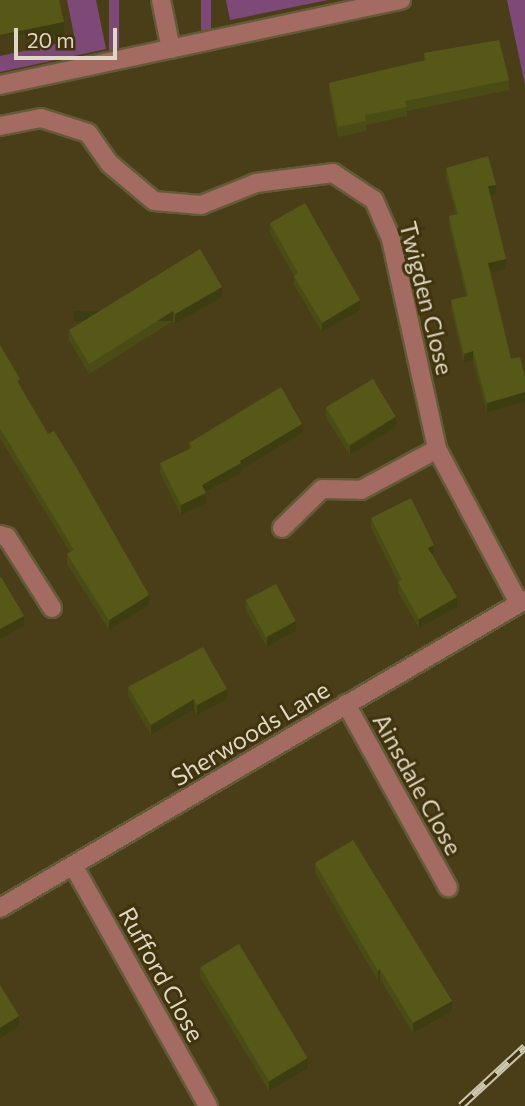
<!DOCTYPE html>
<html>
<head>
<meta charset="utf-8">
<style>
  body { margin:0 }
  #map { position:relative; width:525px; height:1106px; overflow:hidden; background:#4a3e19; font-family:Commissioner,sans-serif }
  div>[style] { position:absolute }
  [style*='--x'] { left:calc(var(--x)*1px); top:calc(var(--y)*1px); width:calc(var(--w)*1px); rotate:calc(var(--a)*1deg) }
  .green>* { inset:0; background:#7d4977; transform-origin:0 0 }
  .roads { filter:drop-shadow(2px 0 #655a38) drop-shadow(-2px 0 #655a38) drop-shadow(0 2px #655a38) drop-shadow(0 -2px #655a38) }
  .minor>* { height:18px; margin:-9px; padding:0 9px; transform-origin:9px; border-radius:9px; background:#a36b61 }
  .rail>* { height:8px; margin-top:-4px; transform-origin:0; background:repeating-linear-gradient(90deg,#40330d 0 16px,#cdc6b0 0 32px); box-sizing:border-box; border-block:2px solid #cdc6b0 }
  .wall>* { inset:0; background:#4a4c15 }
  .shaded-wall>* { inset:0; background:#3c3e11; transform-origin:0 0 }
  .building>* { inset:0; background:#565818; transform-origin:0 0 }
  span { translate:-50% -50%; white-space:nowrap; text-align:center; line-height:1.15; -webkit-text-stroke:6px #40330d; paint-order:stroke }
  .street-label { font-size:24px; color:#dfd8c4 }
  .scale { position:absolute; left:14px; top:28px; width:103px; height:32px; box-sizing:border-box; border:4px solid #dfd8c4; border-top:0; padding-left:9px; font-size:21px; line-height:24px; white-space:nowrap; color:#dfd8c4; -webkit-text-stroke:5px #40330d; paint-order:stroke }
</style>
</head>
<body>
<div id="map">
  <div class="green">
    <div style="clip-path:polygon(67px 0,96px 0,106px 49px,0 72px,0 56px,75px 40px)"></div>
    <div style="left:109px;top:0;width:10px;height:53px"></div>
    <div style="left:201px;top:0;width:10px;height:35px"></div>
    <div style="clip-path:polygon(226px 0,328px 0,230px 20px)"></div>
    <div style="clip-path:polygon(507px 0,525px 0,525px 85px)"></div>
  </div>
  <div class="roads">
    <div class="minor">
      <div style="--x:161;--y:0;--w:50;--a:78.5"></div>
      <div style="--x:0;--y:85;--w:410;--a:-12"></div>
      <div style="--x:0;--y:126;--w:42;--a:-11"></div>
      <div style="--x:41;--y:118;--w:49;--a:17.7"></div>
      <div style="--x:88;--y:133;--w:38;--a:55"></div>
      <div style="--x:110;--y:164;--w:57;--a:40.1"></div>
      <div style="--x:154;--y:201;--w:47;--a:4.9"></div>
      <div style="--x:201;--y:205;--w:59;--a:-21.8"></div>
      <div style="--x:256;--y:183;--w:78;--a:-7.4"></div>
      <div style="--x:333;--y:173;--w:49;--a:33.4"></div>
      <div style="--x:374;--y:200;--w:43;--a:66.4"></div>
      <div style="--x:391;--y:239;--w:215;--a:77.6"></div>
      <div style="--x:437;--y:449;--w:174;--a:62"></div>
      <div style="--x:282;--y:528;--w:56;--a:-44.3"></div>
      <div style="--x:322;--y:489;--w:39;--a:1"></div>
      <div style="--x:361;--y:490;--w:86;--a:-28.3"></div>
      <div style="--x:0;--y:535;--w:7;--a:16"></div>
      <div style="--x:7;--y:537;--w:84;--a:57.6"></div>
      <div style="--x:346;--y:704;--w:210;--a:60.9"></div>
      <div style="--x:74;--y:867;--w:274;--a:60.7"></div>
      <div style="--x:0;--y:908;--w:609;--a:-30.4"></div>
    </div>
  </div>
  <div class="rail">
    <div style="--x:461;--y:1106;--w:87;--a:-42.7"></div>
  </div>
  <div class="wall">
    <div style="clip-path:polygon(424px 53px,509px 80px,509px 90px,407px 111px,407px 116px,366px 125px,366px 131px,338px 137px,329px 93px,329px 83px,424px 60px)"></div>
    <div style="clip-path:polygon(446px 168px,496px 194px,490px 196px,506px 269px,490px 272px,511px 359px,525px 377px,525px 402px,487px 412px,473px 361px,464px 363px,451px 309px,451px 300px,466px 296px,449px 226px,449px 216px,456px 214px,446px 178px)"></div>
    <div style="clip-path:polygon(270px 223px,360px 310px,322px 332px,294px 285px,294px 276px,270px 233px)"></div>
    <div style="clip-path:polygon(222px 297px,175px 324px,173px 321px,89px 374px,69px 340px,69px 330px)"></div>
    <div style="clip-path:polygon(0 345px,20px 386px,149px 605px,109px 630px,67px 564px,67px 554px,70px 552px,0 438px)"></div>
    <div style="clip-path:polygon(326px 408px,396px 427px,350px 455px,326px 418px)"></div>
    <div style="clip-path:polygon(302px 433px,241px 470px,241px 473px,205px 493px,206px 503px,181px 515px,160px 473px,160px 463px,189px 449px,189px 443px)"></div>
    <div style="clip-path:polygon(371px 518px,434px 554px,433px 555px,457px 607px,419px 628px,398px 592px,398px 582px,371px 528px)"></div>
    <div style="clip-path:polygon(246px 601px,296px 630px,267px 647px,246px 611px)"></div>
    <div style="clip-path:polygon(128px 687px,227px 699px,197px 715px,194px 709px,151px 735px,128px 696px)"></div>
    <div style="clip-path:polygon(315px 863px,452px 1011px,413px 1033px,380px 979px,378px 981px,315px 873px)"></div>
    <div style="clip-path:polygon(200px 967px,308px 1068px,269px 1091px,200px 977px)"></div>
  </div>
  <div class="shaded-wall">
    <div style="left:64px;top:22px;width:13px;height:65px;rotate:90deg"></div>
    <div style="clip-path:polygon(496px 185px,496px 194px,488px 196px,488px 186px)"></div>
    <div style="clip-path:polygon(506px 259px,506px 269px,488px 273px,488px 263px)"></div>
    <div style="clip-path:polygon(222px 287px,222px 297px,175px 324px,175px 314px)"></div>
    <div style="clip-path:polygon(360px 300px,360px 310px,322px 332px,322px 323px)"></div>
    <div style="left:173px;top:311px;width:10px;height:99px;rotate:90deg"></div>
    <div style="clip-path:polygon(473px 351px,473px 361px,464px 363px,464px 354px)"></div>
    <div style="clip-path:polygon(525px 392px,525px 402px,487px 412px,487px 403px)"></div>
    <div style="clip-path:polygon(396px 417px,396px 427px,350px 455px,350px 446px)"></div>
    <div style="clip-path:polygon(302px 424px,302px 433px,241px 470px,241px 473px,202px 494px,206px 493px,206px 503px,181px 515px,181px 505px,202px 485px,240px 461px)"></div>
    <div style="clip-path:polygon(434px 545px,434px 554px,428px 557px,428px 548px)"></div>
    <div style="clip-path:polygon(149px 595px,149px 605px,109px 630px,109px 620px)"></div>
    <div style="clip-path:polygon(457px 597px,457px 607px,419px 628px,419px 619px)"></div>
    <div style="clip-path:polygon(24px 616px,24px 625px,0 639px,0 629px)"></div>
    <div style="clip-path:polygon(296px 621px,296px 630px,267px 647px,267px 637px)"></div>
    <div style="clip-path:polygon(227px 689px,227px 699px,197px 715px,197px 705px)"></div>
    <div style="clip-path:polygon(194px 699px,194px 709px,151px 735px,151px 725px)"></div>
    <div style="clip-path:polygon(380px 969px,380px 979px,378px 981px,378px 971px)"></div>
    <div style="clip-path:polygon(452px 1001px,452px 1011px,413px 1033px,413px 1023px)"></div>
    <div style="clip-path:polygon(19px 1016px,19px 1026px,0 1038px,0 1028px)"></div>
    <div style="clip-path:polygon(308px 1058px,308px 1068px,269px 1091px,269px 1081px)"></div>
  </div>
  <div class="building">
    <div style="clip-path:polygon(0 0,59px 0,64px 22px,0 35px)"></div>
    <div style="clip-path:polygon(499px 40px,509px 80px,405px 101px,407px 107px,365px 115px,366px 121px,338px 127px,329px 83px,426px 60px,424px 53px)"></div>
    <div style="clip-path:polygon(488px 156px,496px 185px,488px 186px,506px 259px,488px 263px,511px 359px,520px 357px,525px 377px,525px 392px,487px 403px,473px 351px,464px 354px,451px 300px,468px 296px,449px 216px,458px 214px,446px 168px)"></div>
    <div style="clip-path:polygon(305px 203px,360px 300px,322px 323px,294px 276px,298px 273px,270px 223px)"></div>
    <div style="clip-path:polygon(200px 249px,222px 287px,175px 314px,173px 311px,89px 364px,69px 330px)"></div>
    <div style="clip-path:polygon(0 345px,20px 379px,17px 381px,48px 434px,54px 431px,75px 465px,149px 595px,109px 620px,67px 554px,74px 550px,0 428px)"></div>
    <div style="left:373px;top:379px;width:44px;height:55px;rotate:59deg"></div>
    <div style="clip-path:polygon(281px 387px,302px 424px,240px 461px,241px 463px,202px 485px,206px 493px,181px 505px,160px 463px,192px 448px,189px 443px)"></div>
    <div style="clip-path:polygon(411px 498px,434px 545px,428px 548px,457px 597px,419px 619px,398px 582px,402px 580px,371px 518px)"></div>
    <div style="clip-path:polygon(1px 577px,24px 616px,0 629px,0 578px)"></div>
    <div style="left:276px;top:584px;width:42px;height:34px;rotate:62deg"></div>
    <div style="clip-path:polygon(203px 647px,227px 689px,197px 705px,194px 699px,151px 725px,128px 687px)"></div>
    <div style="clip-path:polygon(353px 840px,452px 1001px,413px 1023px,380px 969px,378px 971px,315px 863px)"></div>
    <div style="left:239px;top:944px;width:133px;height:45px;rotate:59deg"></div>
    <div style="clip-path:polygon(0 985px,19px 1016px,0 1028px)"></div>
  </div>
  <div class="street-label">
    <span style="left:427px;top:298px;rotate:76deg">Twigden Close</span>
    <span style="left:250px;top:733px;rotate:-31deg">Sherwoods Lane</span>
    <span style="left:418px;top:784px;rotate:61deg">Ainsdale Close</span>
    <span style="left:162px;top:974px;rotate:61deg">Rufford Close</span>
  </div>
  <div class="scale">20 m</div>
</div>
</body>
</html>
